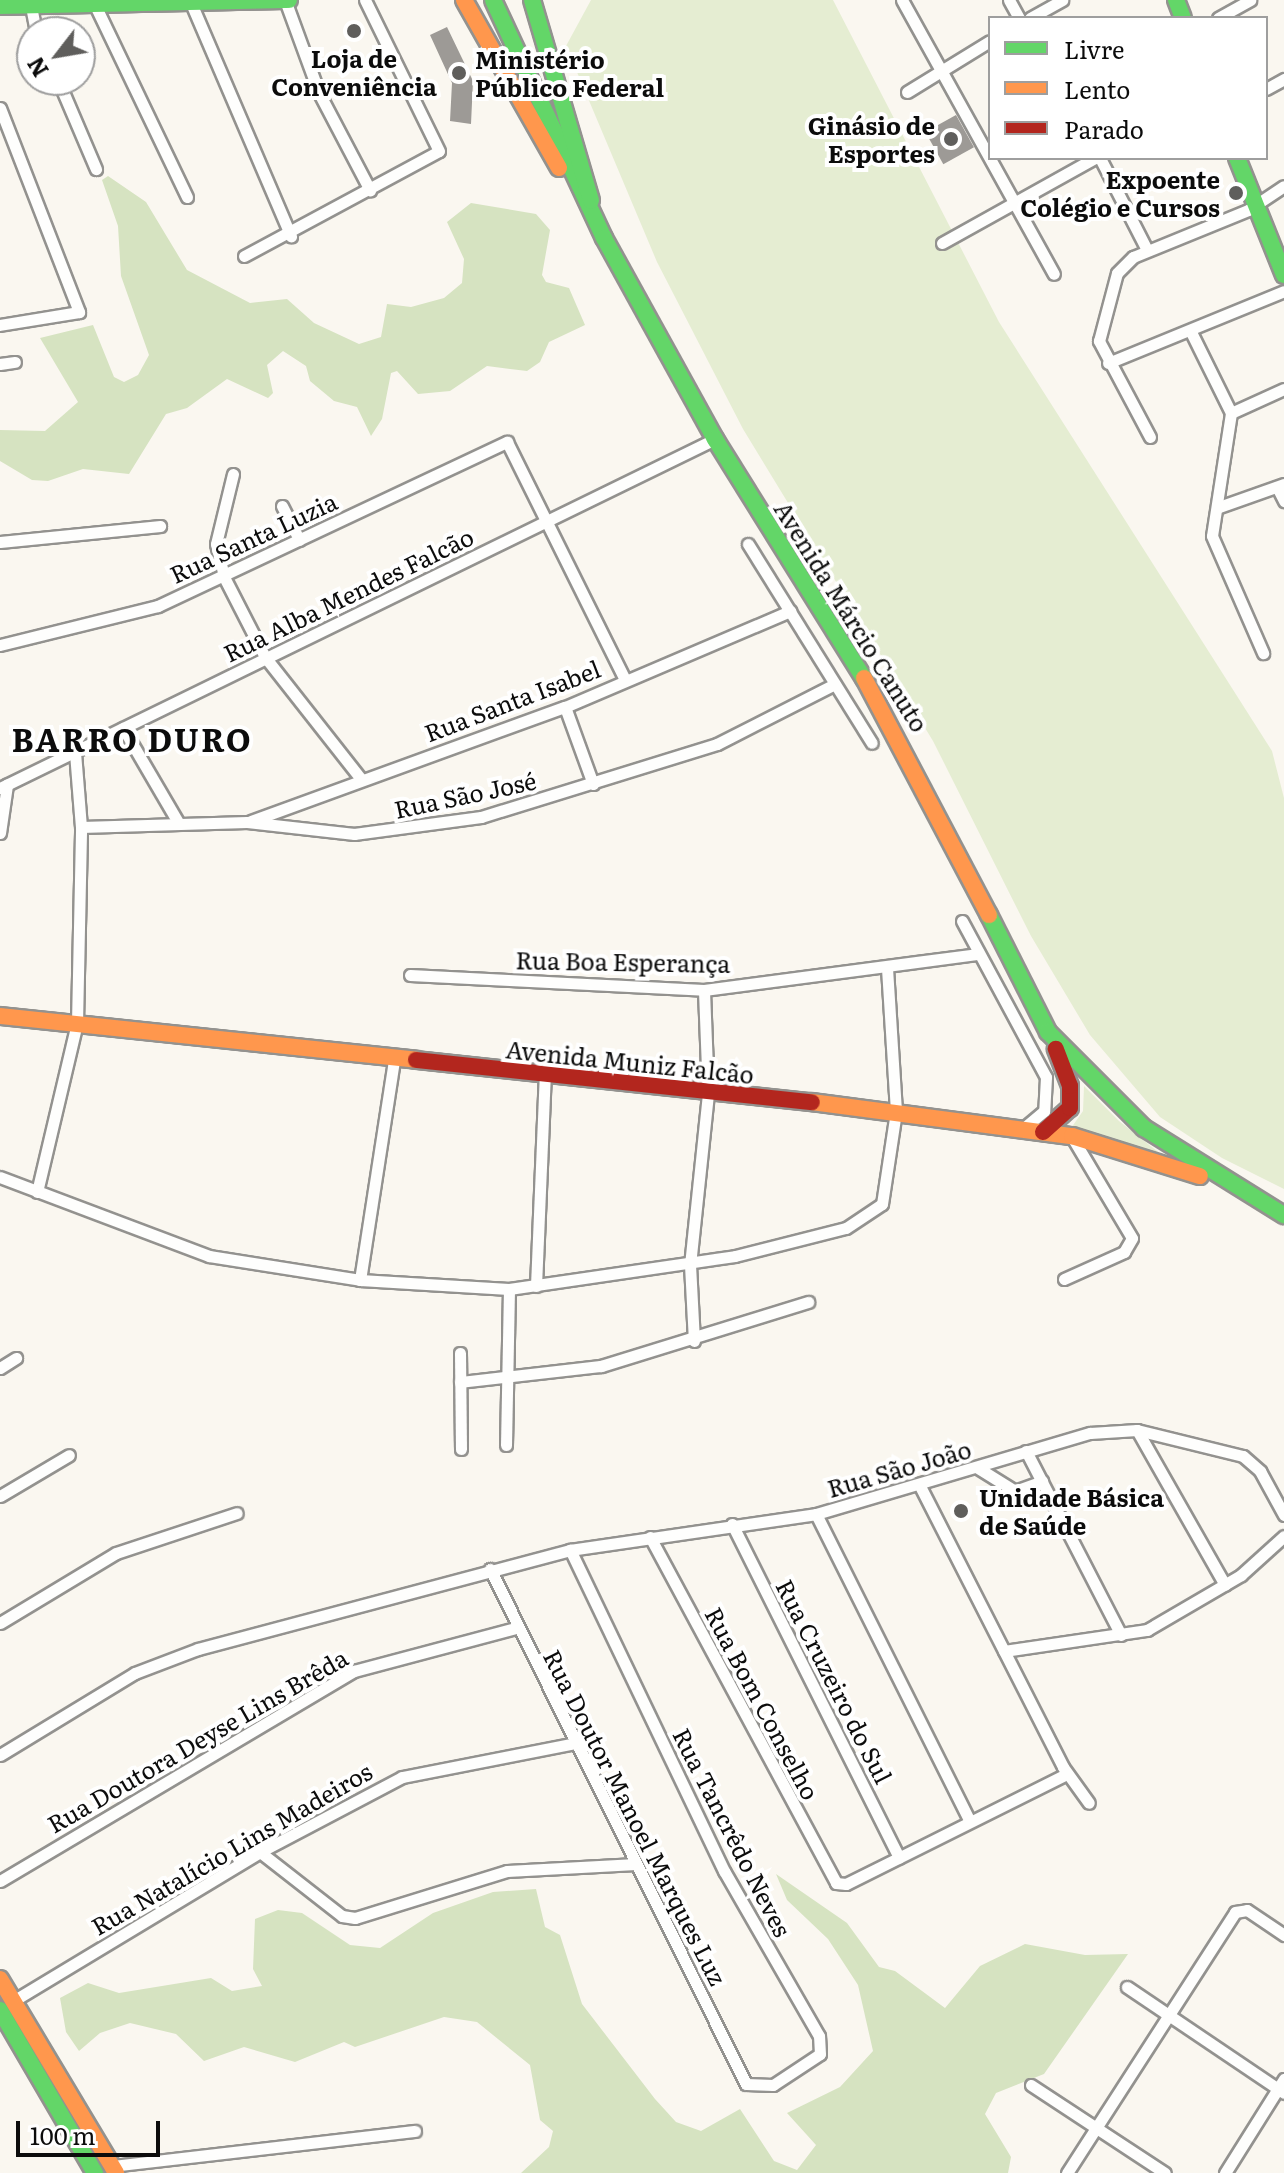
<!DOCTYPE html>
<html>
<head>
<meta charset="utf-8">
<style>
  body { margin:0 }
  #map { position:relative; width:1284px; height:2173px; overflow:hidden; background:#faf7f0; font-family:Literata,serif }
  div>[style] { position:absolute }
  [style*='--x'] { left:calc(var(--x)*1px); top:calc(var(--y)*1px); width:calc(var(--w)*1px); rotate:calc(var(--a)*1deg) }
  .green>* { inset:0; background:#e5edd2 }
  .forest>* { inset:0; background:#d6e3c1 }
  .building>* { inset:0; background:#9d9a96; transform-origin:0 0 }
  .roads { filter:drop-shadow(2px 0 #93928f) drop-shadow(-2px 0 #93928f) drop-shadow(0 2px #93928f) drop-shadow(0 -2px #93928f) }
  .street>* { height:11px; margin:-5.5px; padding:0 5.5px; transform-origin:5.5px; border-radius:5.5px; background:#fefefd }
  .fast>* { height:16px; margin:-8px; padding:0 8px; transform-origin:8px; border-radius:8px; background:#63d668 }
  .slow>* { height:16px; margin:-8px; padding:0 8px; transform-origin:8px; border-radius:8px; background:#ff974d }
  .jam>* { height:16px; margin:-8px; padding:0 8px; transform-origin:8px; border-radius:8px; background:#b3261e }
  .dots>* { width:22px; height:22px; translate:-50% -50%; box-sizing:border-box; border:4px solid #fff; border-radius:50% }
  span { translate:-50% -50%; white-space:nowrap; text-align:center; line-height:1.15; -webkit-text-stroke:8px #fff; paint-order:stroke }
  .poi-label { font-size:24px; color:#0c0c0c; font-weight:700 }
  .left { translate:0 -50%; text-align:left }
  .right { translate:-100% -50%; text-align:right }
  .street-label { font-size:24px; color:#0c0c0c }
  .district-label { font-size:32px; color:#0c0c0c; font-weight:700; letter-spacing:2px }
  .legend { position:absolute; left:988px; top:16px; width:280px; height:144px; box-sizing:border-box; background:#fff; border:2px solid #9e9e9e; margin:0; padding:10px 14px; list-style:none; font-size:24px; color:#0c0c0c }
  .legend li { display:flex; align-items:center; gap:16px; height:40px }
  .legend b { width:40px; border:2px solid #9e9e9e }
  .north { position:absolute; left:16px; top:16px; width:80px; height:80px; box-sizing:border-box; background:#fff; border:2px solid #9e9e9e; border-radius:50%; rotate:239deg; font-size:22px; font-weight:700; line-height:32px; text-align:center; color:#0c0c0c }
  .north::after { content:''; display:block; margin:auto; width:28px; height:36px; background:#5f5e5c; clip-path:polygon(50% 0,100% 100%,50% 72%,0 100%) }
  .scale { position:absolute; left:16px; top:2121px; width:144px; height:36px; box-sizing:border-box; border:4px solid #0c0c0c; border-top:0; padding-left:10px; font-size:24px; line-height:28px; white-space:nowrap; color:#0c0c0c; -webkit-text-stroke:6px #fff; paint-order:stroke }
</style>
</head>
<body>
<div id="map">
  <div class="green">
    <div style="clip-path:polygon(591px 0,833px 0,999px 322px,1272px 751px,1284px 798px,1284px 1189px,1222px 1158px,1160px 1117px,1090px 1035px,1031px 936px,933px 741px,743px 429px,657px 262px,566px 46px)"></div>
    <div style="clip-path:polygon(1084px 1086px,1119px 1121px,1162px 1155px,1069px 1131px,1083px 1111px)"></div>
  </div>
  <div class="forest">
    <div style="clip-path:polygon(108px 176px,146px 202px,187px 270px,250px 303px,287px 299px,314px 323px,359px 344px,381px 337px,387px 304px,411px 307px,444px 298px,462px 283px,464px 259px,447px 222px,471px 203px,536px 214px,550px 230px,542px 275px,546px 282px,569px 288px,585px 325px,549px 342px,540px 362px,527px 371px,487px 366px,450px 391px,418px 394px,397px 371px,391px 373px,382px 419px,371px 436px,357px 407px,334px 401px,310px 381px,306px 366px,283px 351px,267px 365px,273px 393px,268px 398px,227px 379px,187px 408px,166px 414px,129px 474px,83px 469px,48px 481px,32px 480px,0 461px,0 430px,45px 431px,78px 402px,40px 338px,93px 325px,114px 377px,124px 382px,138px 375px,149px 355px,121px 276px,118px 226px,102px 180px)"></div>
    <div style="clip-path:polygon(776px 1874px,847px 1923px,879px 1967px,895px 1971px,945px 2008px,980px 1966px,1025px 1944px,1085px 1955px,1128px 1954px,1044px 2074px,996px 2093px,985px 2114px,1011px 2157px,1008px 2173px,521px 2173px,549px 2147px,553px 2131px,540px 2120px,530px 2065px,477px 2022px,444px 2017px,355px 2047px,344px 2042px,295px 2062px,244px 2047px,204px 2061px,176px 2034px,130px 2023px,100px 2033px,79px 2051px,66px 2032px,60px 1998px,88px 1983px,119px 1993px,211px 1978px,232px 1991px,262px 1986px,253px 1969px,255px 1919px,278px 1910px,302px 1913px,350px 1945px,380px 1948px,433px 1913px,493px 1892px,536px 1889px,545px 1927px,560px 1935px,582px 2004px,655px 2099px,676px 2122px,701px 2131px,740px 2109px,774px 2161px,797px 2170px,816px 2145px,787px 2113px,840px 2087px,873px 2051px,858px 1985px,828px 1939px,787px 1900px)"></div>
  </div>
  <div class="building">
    <div style="clip-path:polygon(447px 27px,473px 81px,471px 124px,450px 121px,452px 83px,430px 35px)"></div>
    <div style="left:956px;top:115px;width:37px;height:35px;rotate:61deg"></div>
  </div>
  <div class="roads">
    <div class="street">
      <div style="--x:285;--y:0;--w:99;--a:69.9"></div>
      <div style="--x:319;--y:93;--w:110;--a:62.3"></div>
      <div style="--x:902;--y:0;--w:313;--a:61"></div>
      <div style="--x:1009;--y:0;--w:21;--a:61"></div>
      <div style="--x:30;--y:1;--w:32;--a:79"></div>
      <div style="--x:191;--y:3;--w:254;--a:66.8"></div>
      <div style="--x:95;--y:5;--w:213;--a:64.4"></div>
      <div style="--x:1030;--y:18;--w:37;--a:-29"></div>
      <div style="--x:1218;--y:18;--w:37;--a:-29"></div>
      <div style="--x:58;--y:80;--w:97;--a:66.9"></div>
      <div style="--x:1266;--y:89;--w:21;--a:-29"></div>
      <div style="--x:907;--y:92;--w:97;--a:-31.6"></div>
      <div style="--x:0;--y:108;--w:219;--a:68.8"></div>
      <div style="--x:79;--y:312;--w:80;--a:170.7"></div>
      <div style="--x:1100;--y:158;--w:103;--a:62.9"></div>
      <div style="--x:942;--y:243;--w:175;--a:-29.1"></div>
      <div style="--x:244;--y:256;--w:221;--a:-28.3"></div>
      <div style="--x:439;--y:151;--w:168;--a:-116.1"></div>
      <div style="--x:1191;--y:332;--w:90;--a:63.7"></div>
      <div style="--x:1231;--y:413;--w:124;--a:98.8"></div>
      <div style="--x:1212;--y:536;--w:128;--a:66.4"></div>
      <div style="--x:1108;--y:363;--w:190;--a:-22.2"></div>
      <div style="--x:0;--y:364;--w:15;--a:-8"></div>
      <div style="--x:1231;--y:413;--w:58;--a:-24.4"></div>
      <div style="--x:1150;--y:437;--w:109;--a:-118"></div>
      <div style="--x:1099;--y:341;--w:70;--a:-75.2"></div>
      <div style="--x:1117;--y:273;--w:23;--a:-45"></div>
      <div style="--x:1133;--y:257;--w:124;--a:-22.2"></div>
      <div style="--x:1248;--y:210;--w:43;--a:-33.7"></div>
      <div style="--x:233;--y:474;--w:72;--a:103.7"></div>
      <div style="--x:216;--y:544;--w:34;--a:76"></div>
      <div style="--x:224;--y:577;--w:90;--a:62.9"></div>
      <div style="--x:265;--y:657;--w:155;--a:51.8"></div>
      <div style="--x:1277;--y:487;--w:16;--a:63"></div>
      <div style="--x:282;--y:506;--w:38;--a:63"></div>
      <div style="--x:1219;--y:507;--w:69;--a:-19.5"></div>
      <div style="--x:0;--y:542;--w:161;--a:-5.7"></div>
      <div style="--x:748;--y:544;--w:234;--a:58.1"></div>
      <div style="--x:0;--y:645;--w:163;--a:-13.9"></div>
      <div style="--x:158;--y:606;--w:386;--a:-25.2"></div>
      <div style="--x:507;--y:442;--w:266;--a:63.6"></div>
      <div style="--x:565;--y:707;--w:82;--a:70"></div>
      <div style="--x:123;--y:728;--w:109;--a:59.7"></div>
      <div style="--x:0;--y:788;--w:796;--a:-26.02"></div>
      <div style="--x:251;--y:821;--w:334;--a:-20"></div>
      <div style="--x:565;--y:707;--w:245;--a:-23.1"></div>
      <div style="--x:81;--y:827;--w:166;--a:-1.7"></div>
      <div style="--x:247;--y:822;--w:108;--a:6.4"></div>
      <div style="--x:354;--y:834;--w:128;--a:-7.6"></div>
      <div style="--x:481;--y:817;--w:247;--a:-17.2"></div>
      <div style="--x:717;--y:744;--w:132;--a:-27"></div>
      <div style="--x:0;--y:833;--w:49;--a:-81.7"></div>
      <div style="--x:962;--y:921;--w:177;--a:61.7"></div>
      <div style="--x:1046;--y:1077;--w:34;--a:93"></div>
      <div style="--x:1044;--y:1111;--w:30;--a:140"></div>
      <div style="--x:410;--y:975;--w:294;--a:2.9"></div>
      <div style="--x:704;--y:990;--w:275;--a:-7.5"></div>
      <div style="--x:0;--y:1177;--w:223;--a:20.7"></div>
      <div style="--x:209;--y:1256;--w:153;--a:9"></div>
      <div style="--x:360;--y:1280;--w:149;--a:3.5"></div>
      <div style="--x:509;--y:1289;--w:228;--a:-8.3"></div>
      <div style="--x:735;--y:1256;--w:114;--a:-14.2"></div>
      <div style="--x:846;--y:1228;--w:43;--a:-33.7"></div>
      <div style="--x:882;--y:1204;--w:94;--a:-81.4"></div>
      <div style="--x:896;--y:1111;--w:142;--a:-93.6"></div>
      <div style="--x:37;--y:1192;--w:174;--a:-76.7"></div>
      <div style="--x:77;--y:1023;--w:196;--a:-88.8"></div>
      <div style="--x:81;--y:827;--w:74;--a:-94.6"></div>
      <div style="--x:1064;--y:1279;--w:66;--a:-24.2"></div>
      <div style="--x:1124;--y:1252;--w:16;--a:-60"></div>
      <div style="--x:1132;--y:1238;--w:117;--a:-120.7"></div>
      <div style="--x:360;--y:1280;--w:223;--a:-81.2"></div>
      <div style="--x:536;--y:1286;--w:212;--a:-87.6"></div>
      <div style="--x:694;--y:1341;--w:76;--a:-93"></div>
      <div style="--x:690;--y:1265;--w:171;--a:-84"></div>
      <div style="--x:708;--y:1095;--w:105;--a:-92.2"></div>
      <div style="--x:460;--y:1353;--w:96;--a:89.4"></div>
      <div style="--x:0;--y:1368;--w:19;--a:-32"></div>
      <div style="--x:460;--y:1382;--w:142;--a:-6.5"></div>
      <div style="--x:601;--y:1366;--w:217;--a:-17.2"></div>
      <div style="--x:1137;--y:1430;--w:178;--a:60.4"></div>
      <div style="--x:506;--y:1445;--w:156;--a:-88.9"></div>
      <div style="--x:1026;--y:1451;--w:207;--a:62.7"></div>
      <div style="--x:978;--y:1468;--w:44;--a:31.9"></div>
      <div style="--x:1015;--y:1491;--w:29;--a:-20"></div>
      <div style="--x:921;--y:1488;--w:313;--a:63"></div>
      <div style="--x:1063;--y:1767;--w:44;--a:54.2"></div>
      <div style="--x:0;--y:1496;--w:80;--a:-30.7"></div>
      <div style="--x:816;--y:1514;--w:343;--a:63.4"></div>
      <div style="--x:732;--y:1524;--w:373;--a:63.4"></div>
      <div style="--x:650;--y:1537;--w:393;--a:61.7"></div>
      <div style="--x:836;--y:1883;--w:10;--a:6"></div>
      <div style="--x:846;--y:1884;--w:247;--a:-26.5"></div>
      <div style="--x:490;--y:1569;--w:575;--a:63.57"></div>
      <div style="--x:746;--y:2084;--w:27;--a:2"></div>
      <div style="--x:773;--y:2085;--w:56;--a:-33.4"></div>
      <div style="--x:820;--y:2054;--w:18;--a:-93"></div>
      <div style="--x:819;--y:2036;--w:190;--a:-119.9"></div>
      <div style="--x:724;--y:1871;--w:356;--a:-115.6"></div>
      <div style="--x:0;--y:1623;--w:135;--a:-31.1"></div>
      <div style="--x:116;--y:1553;--w:127;--a:-18.3"></div>
      <div style="--x:1004;--y:1651;--w:145;--a:-8.4"></div>
      <div style="--x:1147;--y:1630;--w:109;--a:-30.3"></div>
      <div style="--x:1241;--y:1575;--w:58;--a:-42.2"></div>
      <div style="--x:0;--y:1755;--w:158;--a:-31.3"></div>
      <div style="--x:135;--y:1673;--w:67;--a:-20.9"></div>
      <div style="--x:198;--y:1649;--w:385;--a:-14.9"></div>
      <div style="--x:570;--y:1550;--w:249;--a:-8.3"></div>
      <div style="--x:816;--y:1514;--w:286;--a:-16.5"></div>
      <div style="--x:1090;--y:1433;--w:47;--a:-3.7"></div>
      <div style="--x:1137;--y:1430;--w:109;--a:13.8"></div>
      <div style="--x:1243;--y:1456;--w:23;--a:41"></div>
      <div style="--x:1260;--y:1471;--w:50;--a:61.4"></div>
      <div style="--x:260;--y:1852;--w:104;--a:38"></div>
      <div style="--x:342;--y:1916;--w:13;--a:9"></div>
      <div style="--x:355;--y:1918;--w:159;--a:-17.2"></div>
      <div style="--x:507;--y:1871;--w:129;--a:-3.1"></div>
      <div style="--x:0;--y:1881;--w:412;--a:-30.7"></div>
      <div style="--x:354;--y:1671;--w:168;--a:-14.9"></div>
      <div style="--x:1127;--y:1987;--w:189;--a:34"></div>
      <div style="--x:13;--y:2001;--w:288;--a:-31.1"></div>
      <div style="--x:260;--y:1852;--w:161;--a:-27.8"></div>
      <div style="--x:402;--y:1777;--w:176;--a:-11.1"></div>
      <div style="--x:1031;--y:2085;--w:160;--a:33.3"></div>
      <div style="--x:112;--y:2166;--w:305;--a:-6.6"></div>
      <div style="--x:1067;--y:2173;--w:310;--a:-57.2"></div>
      <div style="--x:1235;--y:1912;--w:12;--a:-9"></div>
      <div style="--x:1247;--y:1910;--w:45;--a:34"></div>
      <div style="--x:1225;--y:2173;--w:111;--a:-57.9"></div>
    </div>
    <div class="fast">
      <div style="--x:493;--y:0;--w:263;--a:65"></div>
      <div style="--x:604;--y:238;--w:230;--a:61.1"></div>
      <div style="--x:715;--y:439;--w:282;--a:58.1"></div>
      <div style="--x:532;--y:0;--w:209;--a:73.6"></div>
      <div style="--x:1176;--y:0;--w:19;--a:69"></div>
      <div style="--x:0;--y:6;--w:289;--a:-1.2"></div>
      <div style="--x:1237;--y:158;--w:126;--a:68.1"></div>
      <div style="--x:989;--y:915;--w:131;--a:63.2"></div>
      <div style="--x:1048;--y:1032;--w:136;--a:45"></div>
      <div style="--x:1144;--y:1128;--w:165;--a:31.9"></div>
      <div style="--x:0;--y:2010;--w:189;--a:59.8"></div>
    </div>
    <div class="slow">
      <div style="--x:464;--y:0;--w:193;--a:60.5"></div>
      <div style="--x:864;--y:678;--w:268;--a:62.2"></div>
      <div style="--x:0;--y:1016;--w:418;--a:6"></div>
      <div style="--x:812;--y:1102;--w:262;--a:7.5"></div>
      <div style="--x:1072;--y:1136;--w:134;--a:17.4"></div>
      <div style="--x:0;--y:1979;--w:226;--a:59.1"></div>
    </div>
    <div class="jam">
      <div style="--x:416;--y:1060;--w:398;--a:6.1"></div>
      <div style="--x:1043;--y:1132;--w:36;--a:-42"></div>
      <div style="--x:1070;--y:1108;--w:22;--a:-90"></div>
      <div style="--x:1070;--y:1086;--w:40;--a:-111"></div>
    </div>
  </div>
  <div class="dots">
    <div style="left:354px;top:31px;background:#5f5e5c"></div>
    <div style="left:459px;top:73px;background:#5f5e5c"></div>
    <div style="left:951px;top:139px;background:#5f5e5c"></div>
    <div style="left:1236px;top:193px;background:#5f5e5c"></div>
    <div style="left:961px;top:1511px;background:#5f5e5c"></div>
  </div>
  <div class="poi-label">
    <span style="left:354px;top:72px">Loja de<br>Conveniência</span>
    <span class="left" style="left:475px;top:73px">Ministério<br>Público Federal</span>
    <span class="right" style="left:935px;top:139px">Ginásio de<br>Esportes</span>
    <span class="right" style="left:1220px;top:193px">Expoente<br>Colégio e Cursos</span>
    <span class="left" style="left:979px;top:1511px">Unidade Básica<br>de Saúde</span>
  </div>
  <div class="street-label">
    <span style="left:253px;top:537px;rotate:-25deg">Rua Santa Luzia</span>
    <span style="left:348px;top:594px;rotate:-26deg">Rua Alba Mendes Falcão</span>
    <span style="left:852px;top:616px;rotate:58deg">Avenida Márcio Canuto</span>
    <span style="left:512px;top:700px;rotate:-21deg">Rua Santa Isabel</span>
    <span style="left:465px;top:794px;rotate:-12deg">Rua São José</span>
    <span style="left:623px;top:961px;rotate:1deg">Rua Boa Esperança</span>
    <span style="left:630px;top:1061px;rotate:6deg">Avenida Muniz Falcão</span>
    <span style="left:899px;top:1468px;rotate:-16deg">Rua São João</span>
    <span style="left:835px;top:1681px;rotate:63deg">Rua Cruzeiro do Sul</span>
    <span style="left:763px;top:1703px;rotate:62deg">Rua Bom Conselho</span>
    <span style="left:197px;top:1740px;rotate:-30deg">Rua Doutora Deyse Lins Brêda</span>
    <span style="left:636px;top:1817px;rotate:63deg">Rua Doutor Manoel Marques Luz</span>
    <span style="left:733px;top:1832px;rotate:63deg">Rua Tancrêdo Neves</span>
    <span style="left:231px;top:1848px;rotate:-30deg">Rua Natalício Lins Madeiros</span>
  </div>
  <div class="district-label">
    <span style="left:132px;top:738px">BARRO DURO</span>
  </div>
  <ul class="legend">
  <li><b style="height:10px;background:#63d668"></b>Livre</li>
  <li><b style="height:10px;background:#ff974d"></b>Lento</li>
  <li><b style="height:10px;background:#b3261e"></b>Parado</li>
  </ul>
  <div class="north">N</div>
  <div class="scale">100 m</div>
</div>
</body>
</html>
